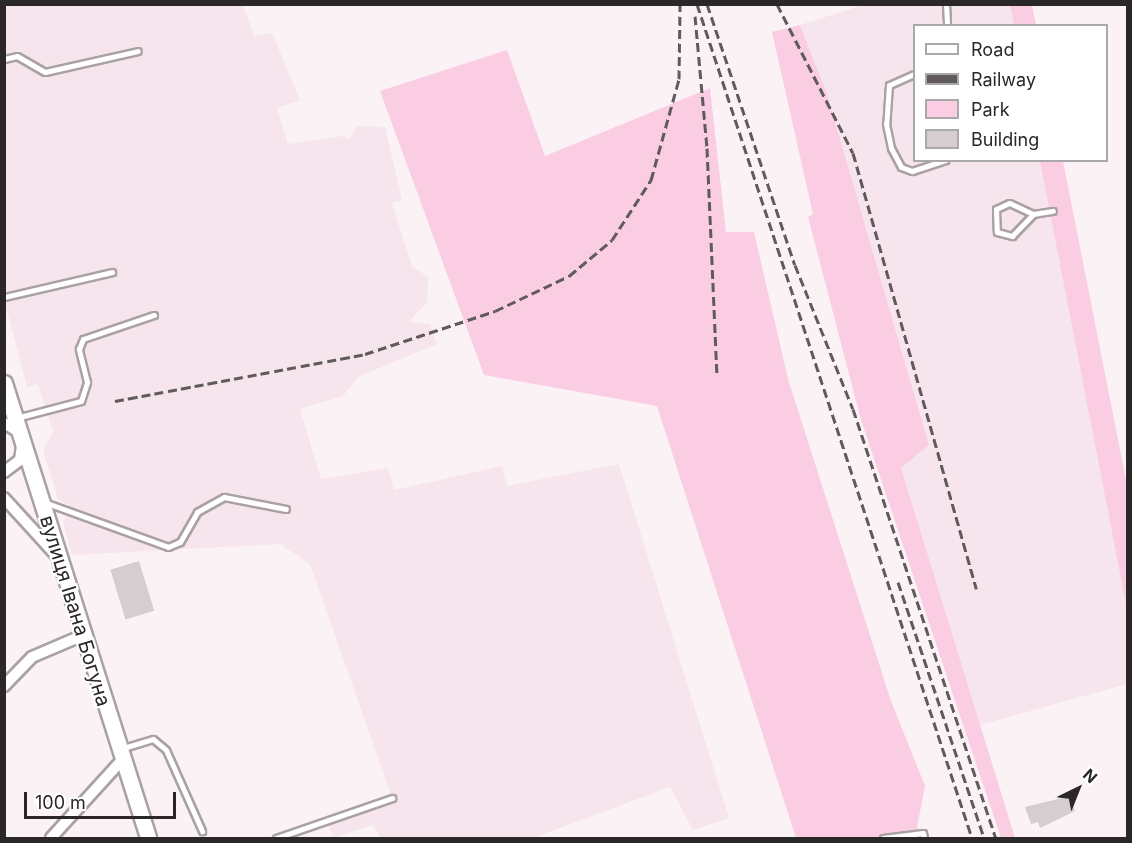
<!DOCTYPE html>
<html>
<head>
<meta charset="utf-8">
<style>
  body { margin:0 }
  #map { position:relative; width:1132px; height:843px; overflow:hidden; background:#fbf2f6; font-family:Inter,sans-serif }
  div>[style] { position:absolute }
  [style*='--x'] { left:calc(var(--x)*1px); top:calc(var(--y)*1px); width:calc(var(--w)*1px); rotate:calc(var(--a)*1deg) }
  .built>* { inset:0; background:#f6e5ed }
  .green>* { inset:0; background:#facde3 }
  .building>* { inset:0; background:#d6cdd1; transform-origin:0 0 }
  .roads { filter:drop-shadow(2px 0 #aaa1a5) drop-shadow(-2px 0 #aaa1a5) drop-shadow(0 2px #aaa1a5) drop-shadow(0 -2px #aaa1a5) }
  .lane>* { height:5px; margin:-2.5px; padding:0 2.5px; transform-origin:2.5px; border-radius:2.5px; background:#fff }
  .street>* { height:10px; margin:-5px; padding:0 5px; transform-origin:5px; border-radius:5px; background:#fff }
  .secondary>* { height:15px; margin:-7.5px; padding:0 7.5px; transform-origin:7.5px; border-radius:7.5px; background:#fff }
  .rail>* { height:3px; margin-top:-1.5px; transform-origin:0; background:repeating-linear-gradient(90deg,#605a5d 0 9px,transparent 0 13.5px) }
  span { translate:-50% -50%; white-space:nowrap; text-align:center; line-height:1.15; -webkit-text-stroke:4.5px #fff; paint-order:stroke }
  .street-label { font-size:20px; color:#2b2729 }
  .frame { position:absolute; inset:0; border:6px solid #2b2729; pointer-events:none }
  .legend { position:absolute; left:913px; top:24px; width:195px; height:138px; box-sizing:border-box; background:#fff; border:2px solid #aaa9a9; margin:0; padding:8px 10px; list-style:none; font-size:18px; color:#2b2729 }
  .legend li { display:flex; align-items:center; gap:12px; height:30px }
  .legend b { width:30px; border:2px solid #aaa9a9 }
  .north { position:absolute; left:1048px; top:759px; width:60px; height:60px; -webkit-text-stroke:4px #fff; paint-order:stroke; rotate:43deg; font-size:16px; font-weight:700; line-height:24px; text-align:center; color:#2b2729 }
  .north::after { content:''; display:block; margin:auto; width:21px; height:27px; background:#2b2729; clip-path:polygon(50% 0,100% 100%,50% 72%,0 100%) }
  .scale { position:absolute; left:24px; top:792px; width:152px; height:27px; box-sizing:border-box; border:3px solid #2b2729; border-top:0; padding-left:8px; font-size:18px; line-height:21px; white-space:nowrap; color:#2b2729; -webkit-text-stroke:4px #fff; paint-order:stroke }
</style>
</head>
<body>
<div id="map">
  <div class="built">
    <div style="clip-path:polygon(4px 5px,243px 5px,254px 36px,272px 33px,300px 100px,277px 108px,288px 144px,343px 136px,350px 140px,356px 126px,385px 127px,402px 200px,392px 203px,412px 266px,428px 277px,427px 302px,409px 322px,430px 324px,437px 344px,358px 377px,343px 396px,300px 409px,321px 479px,388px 468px,394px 490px,502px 466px,507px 486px,619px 464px,729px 818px,693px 830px,670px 787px,533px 838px,380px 838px,373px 825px,334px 838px,326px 821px,392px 798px,310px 564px,280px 544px,72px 555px,63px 522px,70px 506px,58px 499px,43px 450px,53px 432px,38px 384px,27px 387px,5px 303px)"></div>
    <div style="clip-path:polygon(863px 5px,1011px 5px,1015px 25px,914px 26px,914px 160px,1046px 161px,1127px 529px,1127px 684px,980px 725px,901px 468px,929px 444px,827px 94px,800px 25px)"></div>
  </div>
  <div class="green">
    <div style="clip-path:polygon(1010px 5px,1032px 5px,1036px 25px,1014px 25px)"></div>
    <div style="clip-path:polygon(800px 25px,827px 94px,929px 445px,901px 468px,1015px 838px,1001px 838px,861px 420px,808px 217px,813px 214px,772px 32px)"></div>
    <div style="clip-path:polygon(507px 50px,545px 156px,710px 88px,726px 232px,754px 232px,788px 379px,891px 701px,925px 786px,916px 832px,924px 838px,796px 838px,657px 406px,484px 375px,380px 91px)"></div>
    <div style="clip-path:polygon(1040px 161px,1063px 161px,1127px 485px,1127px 609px)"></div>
  </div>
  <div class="building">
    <div style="left:139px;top:561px;width:52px;height:30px;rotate:73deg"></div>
    <div style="clip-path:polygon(1070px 796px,1075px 811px,1040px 828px,1038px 822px,1031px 824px,1025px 807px)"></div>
  </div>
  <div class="roads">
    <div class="lane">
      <div style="--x:946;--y:4;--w:22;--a:87"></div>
      <div style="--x:4;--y:59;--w:13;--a:-13"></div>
      <div style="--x:17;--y:56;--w:32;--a:30"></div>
      <div style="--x:45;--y:72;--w:95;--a:-12.7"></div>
      <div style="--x:914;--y:74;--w:27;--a:156"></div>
      <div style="--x:889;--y:85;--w:39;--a:94"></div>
      <div style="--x:886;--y:124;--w:25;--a:78"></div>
      <div style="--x:891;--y:148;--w:21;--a:62"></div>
      <div style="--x:901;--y:167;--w:12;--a:20"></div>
      <div style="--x:912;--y:171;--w:35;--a:-18"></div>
      <div style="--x:1033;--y:214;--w:26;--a:-155"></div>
      <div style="--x:1009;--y:203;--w:14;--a:155"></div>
      <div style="--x:996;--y:209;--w:23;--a:88"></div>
      <div style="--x:997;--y:232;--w:16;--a:15"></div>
      <div style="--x:1012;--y:236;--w:30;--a:-46"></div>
      <div style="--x:1033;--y:214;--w:20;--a:-9"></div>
      <div style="--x:4;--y:297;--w:111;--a:-13"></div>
      <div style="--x:16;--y:418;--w:67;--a:-14.7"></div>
      <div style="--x:81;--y:401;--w:20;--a:-72"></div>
      <div style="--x:87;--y:382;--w:34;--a:-104"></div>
      <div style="--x:79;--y:349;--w:11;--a:-68"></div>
      <div style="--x:83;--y:339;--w:75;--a:-18.7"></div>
      <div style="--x:44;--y:502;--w:132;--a:19.9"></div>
      <div style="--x:168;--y:547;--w:13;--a:-23"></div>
      <div style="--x:180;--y:542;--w:34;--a:-60"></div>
      <div style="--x:197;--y:512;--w:31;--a:-29"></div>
      <div style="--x:224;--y:497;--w:63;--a:11"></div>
      <div style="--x:120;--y:749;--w:34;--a:-17"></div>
      <div style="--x:153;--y:739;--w:17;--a:40"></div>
      <div style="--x:166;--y:750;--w:89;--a:66"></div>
      <div style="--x:276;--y:838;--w:123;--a:-19"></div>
      <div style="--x:883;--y:838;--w:40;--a:-7.1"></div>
      <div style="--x:923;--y:833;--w:5;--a:79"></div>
    </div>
    <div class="street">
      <div style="--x:4;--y:423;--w:17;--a:31"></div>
      <div style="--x:4;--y:472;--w:20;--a:-37"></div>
      <div style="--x:20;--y:460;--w:15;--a:-82"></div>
      <div style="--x:4;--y:498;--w:79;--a:47.6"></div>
      <div style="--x:4;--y:686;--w:40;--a:-46"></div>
      <div style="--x:32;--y:657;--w:53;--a:-23.2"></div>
      <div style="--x:51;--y:838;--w:105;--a:-47.7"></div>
    </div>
    <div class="secondary">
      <div style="--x:4;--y:383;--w:477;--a:72.4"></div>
    </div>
  </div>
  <div class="rail">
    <div style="--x:697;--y:4;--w:878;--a:71.75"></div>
    <div style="--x:707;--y:4;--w:275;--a:71.4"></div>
    <div style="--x:795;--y:265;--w:155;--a:68.1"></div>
    <div style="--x:853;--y:409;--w:452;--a:71.6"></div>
    <div style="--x:777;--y:4;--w:167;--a:63"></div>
    <div style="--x:853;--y:153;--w:453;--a:74.2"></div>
    <div style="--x:695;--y:16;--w:133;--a:84.8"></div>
    <div style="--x:707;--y:148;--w:225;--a:87.5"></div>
    <div style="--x:115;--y:401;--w:254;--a:-10.6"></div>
    <div style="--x:365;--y:354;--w:137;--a:-18.3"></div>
    <div style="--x:495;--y:311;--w:82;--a:-25.3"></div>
    <div style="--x:569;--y:276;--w:56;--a:-39.9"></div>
    <div style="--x:612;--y:240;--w:72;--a:-57"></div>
    <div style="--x:651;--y:180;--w:105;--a:-74.5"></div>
    <div style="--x:679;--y:79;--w:75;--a:-89.2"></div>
    <div style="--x:898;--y:582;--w:270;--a:71.4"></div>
  </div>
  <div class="street-label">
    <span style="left:75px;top:611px;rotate:73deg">вулиця Івана Богуна</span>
  </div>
  <div class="frame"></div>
  <ul class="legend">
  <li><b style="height:8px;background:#fff"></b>Road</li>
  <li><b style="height:8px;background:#605a5d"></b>Railway</li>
  <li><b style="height:16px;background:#facde3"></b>Park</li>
  <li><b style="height:16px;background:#d6cdd1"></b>Building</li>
  </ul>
  <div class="north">N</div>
  <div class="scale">100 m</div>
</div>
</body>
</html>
